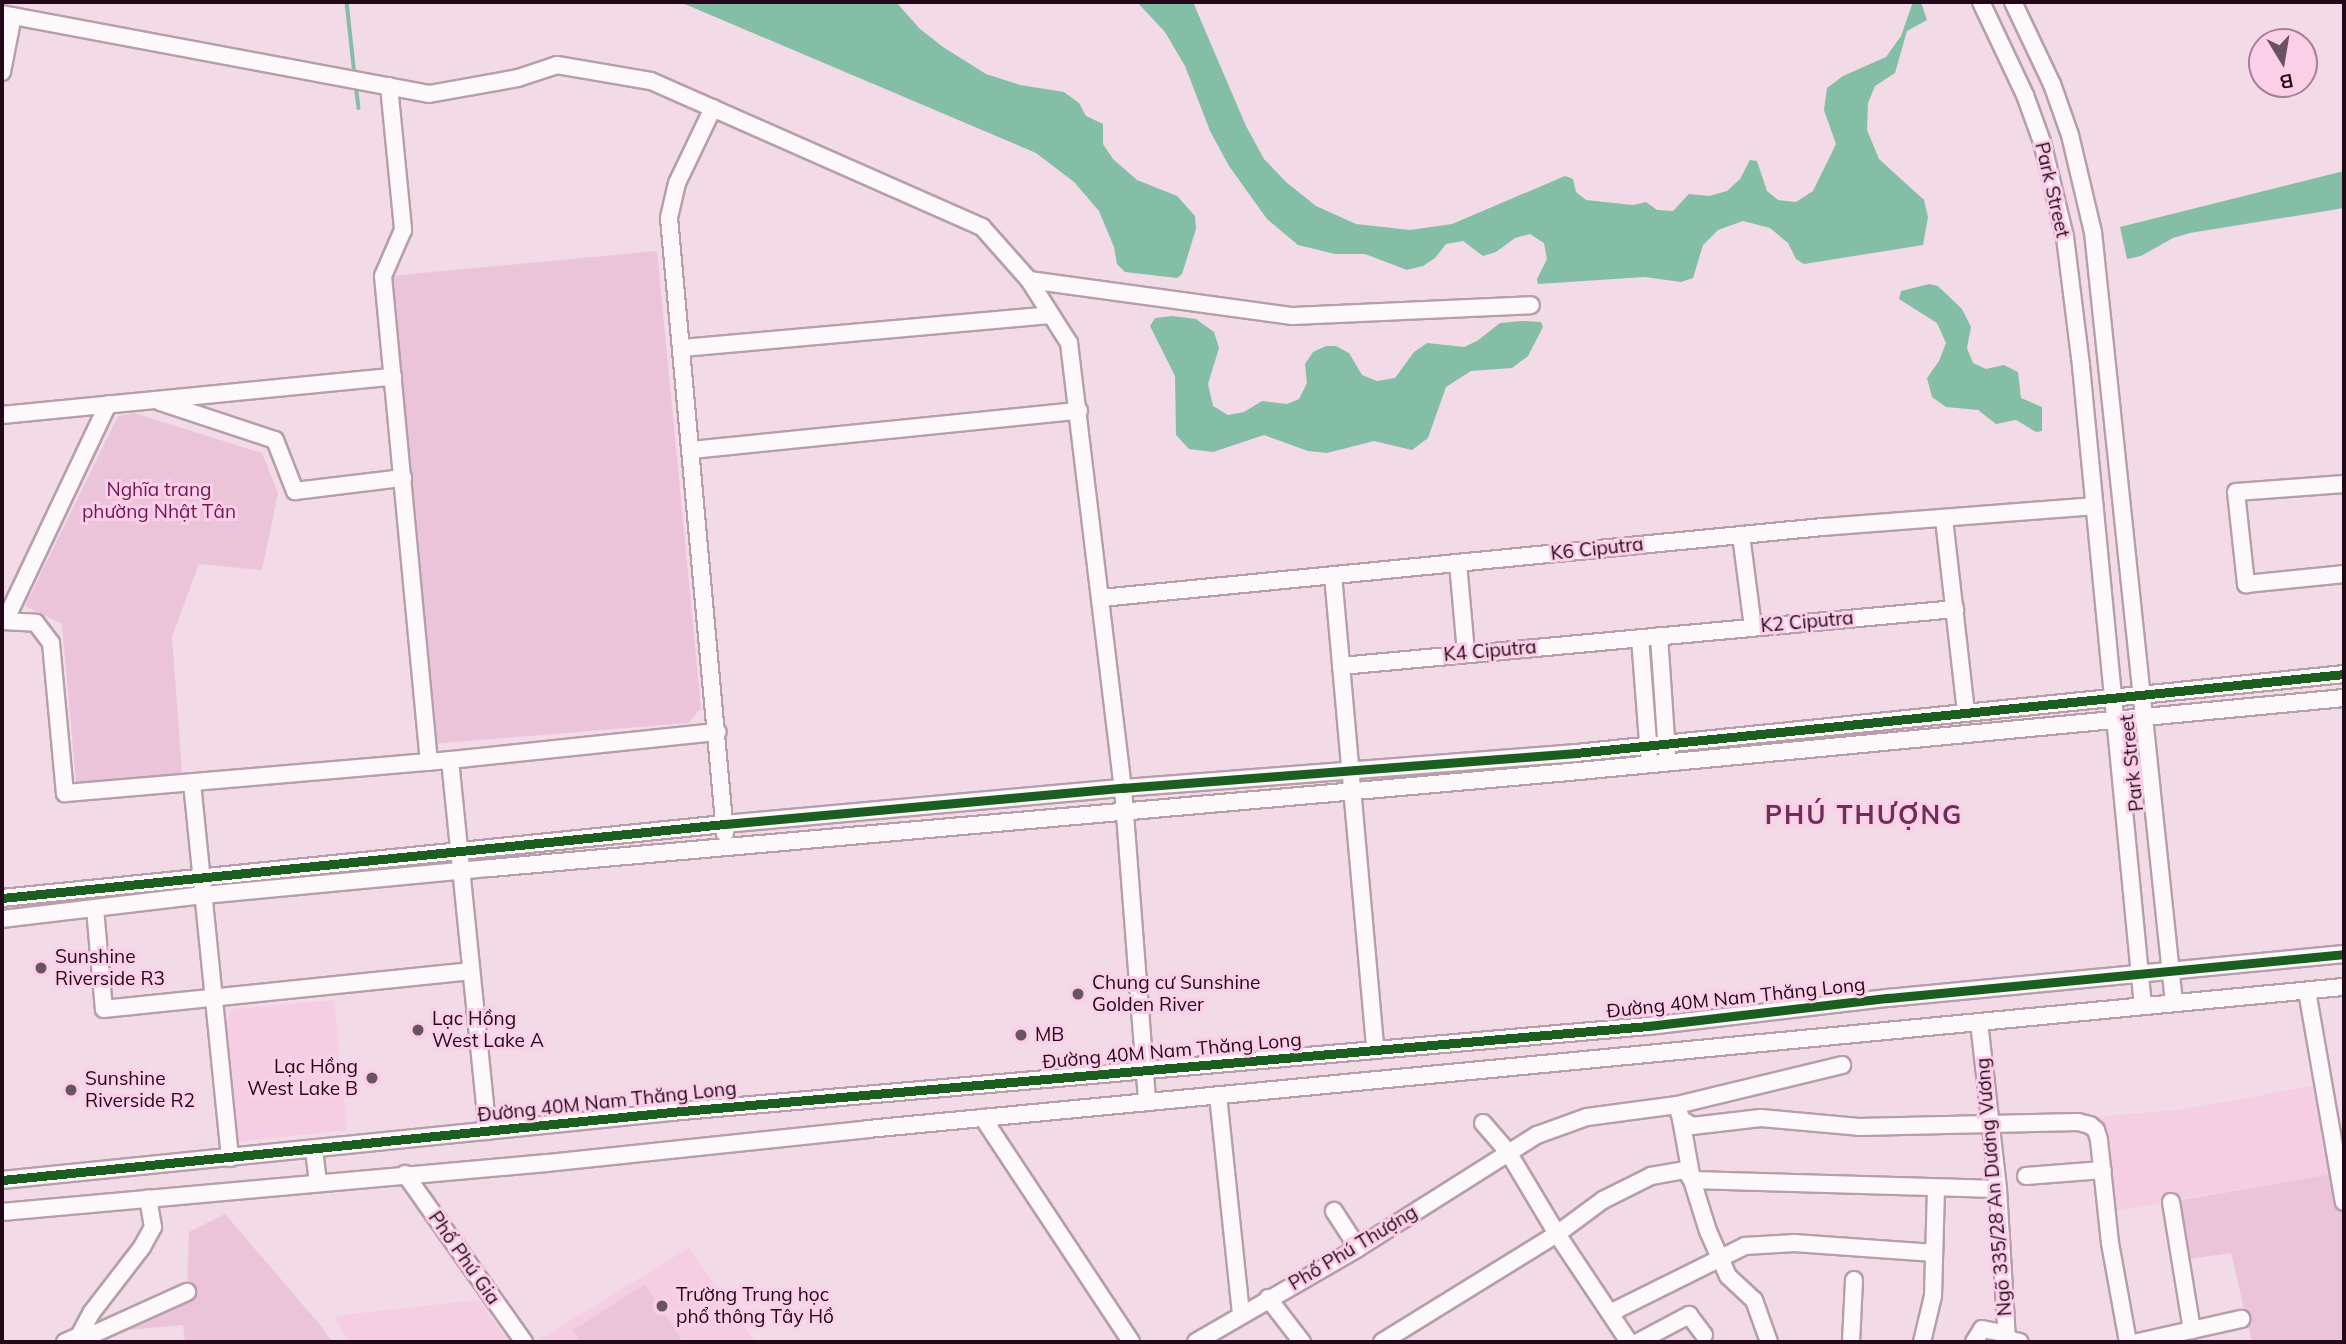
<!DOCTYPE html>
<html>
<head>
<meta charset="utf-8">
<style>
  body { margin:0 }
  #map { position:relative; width:2346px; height:1344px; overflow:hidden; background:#f2dae7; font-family:Mulish,sans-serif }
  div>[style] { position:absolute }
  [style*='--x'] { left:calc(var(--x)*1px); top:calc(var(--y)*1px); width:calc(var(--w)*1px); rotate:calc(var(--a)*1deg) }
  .built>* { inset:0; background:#f5cee4 }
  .green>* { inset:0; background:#ebc4da }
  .water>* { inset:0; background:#85bea6 }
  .stream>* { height:3.5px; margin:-1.75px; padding:0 1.75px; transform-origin:1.75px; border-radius:1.75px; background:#85bea6 }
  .roads { filter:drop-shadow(2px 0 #b69eab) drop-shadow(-2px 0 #b69eab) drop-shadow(0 2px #b69eab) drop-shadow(0 -2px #b69eab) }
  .minor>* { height:16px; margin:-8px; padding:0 8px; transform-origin:8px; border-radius:8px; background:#fdf9fb }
  .cycleway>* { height:9px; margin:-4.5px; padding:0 4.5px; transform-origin:4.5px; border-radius:4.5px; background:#1b5e20 }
  .dots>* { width:19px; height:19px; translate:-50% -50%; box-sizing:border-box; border:4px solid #fccfe8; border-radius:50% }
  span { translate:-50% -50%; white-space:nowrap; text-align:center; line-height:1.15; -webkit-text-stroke:6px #fccfe8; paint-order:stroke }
  .street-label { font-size:19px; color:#220819 }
  .park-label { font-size:19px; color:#6f1854 }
  .poi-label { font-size:19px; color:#220819 }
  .left { translate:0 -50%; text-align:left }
  .right { translate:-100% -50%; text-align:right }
  .district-label { font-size:26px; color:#6d2f57; font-weight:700; letter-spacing:2px }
  .frame { position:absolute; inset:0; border:4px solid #220819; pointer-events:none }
  .north { position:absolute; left:2248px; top:28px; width:70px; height:70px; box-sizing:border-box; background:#fccfe8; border:2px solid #a57f95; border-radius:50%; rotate:169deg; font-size:19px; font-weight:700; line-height:28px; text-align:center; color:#220819 }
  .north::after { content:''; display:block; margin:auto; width:24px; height:32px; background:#6b5261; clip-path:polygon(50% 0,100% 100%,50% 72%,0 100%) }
</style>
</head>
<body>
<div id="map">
  <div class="built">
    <div style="clip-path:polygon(334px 1000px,347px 1130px,236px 1142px,226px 1021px,232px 1009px)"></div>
    <div style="clip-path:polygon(2323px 1084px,2338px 1173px,2106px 1212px,2097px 1117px,2186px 1109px)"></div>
    <div style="clip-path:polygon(689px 1248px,756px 1342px,538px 1340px)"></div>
    <div style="clip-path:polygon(479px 1300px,509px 1342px,350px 1342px,334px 1316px)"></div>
  </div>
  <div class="green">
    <div style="clip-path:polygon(657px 251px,701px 708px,688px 723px,430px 744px,390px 276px)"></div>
    <div style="clip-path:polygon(134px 413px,262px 453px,278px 493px,262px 570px,199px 564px,172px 637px,182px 773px,76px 782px,62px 624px,25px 606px,118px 416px)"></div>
    <div style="clip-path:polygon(2338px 1173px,2344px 1211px,2344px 1342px,2252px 1342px,2231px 1253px,2181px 1260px,2171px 1202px)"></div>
    <div style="clip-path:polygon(225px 1214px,321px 1326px,332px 1342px,185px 1342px,183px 1325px,128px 1330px,127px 1319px,187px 1292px,189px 1232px)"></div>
    <div style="clip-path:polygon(645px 1284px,683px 1342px,581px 1342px,573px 1330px)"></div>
  </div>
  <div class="water">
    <div style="clip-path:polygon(680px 2px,896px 2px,920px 29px,943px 47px,986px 74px,1020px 85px,1064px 92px,1079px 103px,1086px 116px,1103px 124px,1103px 144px,1113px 159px,1137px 180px,1177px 196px,1195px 216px,1196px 229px,1182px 274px,1177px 278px,1125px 272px,1117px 264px,1114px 247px,1099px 211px,1074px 182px,1036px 153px)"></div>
    <div style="clip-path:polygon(1137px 2px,1193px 2px,1246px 126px,1264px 159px,1286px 182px,1316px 206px,1356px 224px,1410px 230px,1452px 224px,1565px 176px,1573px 179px,1576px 192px,1586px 200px,1633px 205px,1646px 202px,1657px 210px,1673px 211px,1689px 194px,1709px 196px,1727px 191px,1740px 179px,1750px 160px,1757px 161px,1767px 191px,1778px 200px,1796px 202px,1813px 191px,1836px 144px,1824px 110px,1827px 88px,1843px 76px,1886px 57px,1901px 36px,1913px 2px,1921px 2px,1927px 20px,1907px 31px,1895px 73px,1875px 86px,1868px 103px,1867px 130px,1879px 159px,1924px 200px,1928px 217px,1923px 245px,1804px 264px,1796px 259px,1788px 243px,1770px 228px,1743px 221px,1718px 230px,1703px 245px,1693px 278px,1681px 282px,1645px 277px,1538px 284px,1537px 279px,1547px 259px,1544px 243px,1530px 234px,1515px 238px,1496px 252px,1483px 256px,1463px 241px,1446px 244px,1435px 258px,1423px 266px,1407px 270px,1365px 254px,1335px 254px,1298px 245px,1267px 219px,1229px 166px,1210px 131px,1185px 66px,1165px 32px)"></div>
    <div style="clip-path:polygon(2344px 171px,2344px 208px,2190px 233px,2173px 238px,2141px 256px,2127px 259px,2120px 227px)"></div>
    <div style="clip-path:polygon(1929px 284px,1938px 286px,1962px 309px,1971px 327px,1967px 348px,1973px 363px,1986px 369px,2004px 365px,2018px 372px,2021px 398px,2042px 407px,2042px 431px,2036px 432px,2016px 420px,1996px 424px,1978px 410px,1946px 407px,1932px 397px,1927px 378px,1939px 361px,1946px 343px,1937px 323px,1899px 299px,1901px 291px)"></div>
    <div style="clip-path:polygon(1172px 316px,1196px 319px,1214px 332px,1219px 348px,1208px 384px,1213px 406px,1228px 415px,1244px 412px,1262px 401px,1287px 404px,1299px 399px,1307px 383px,1305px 364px,1313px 352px,1326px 346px,1336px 346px,1349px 353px,1362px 375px,1377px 381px,1395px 378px,1414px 352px,1427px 343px,1464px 347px,1477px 341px,1500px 323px,1522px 321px,1541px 322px,1543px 327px,1528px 356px,1512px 368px,1471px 371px,1446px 387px,1428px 438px,1412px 450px,1374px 441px,1327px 453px,1308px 451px,1264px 435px,1213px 452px,1189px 449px,1176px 435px,1175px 376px,1150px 326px,1155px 318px)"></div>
  </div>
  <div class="stream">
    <div style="--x:347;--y:2;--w:74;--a:83.8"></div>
    <div style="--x:356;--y:84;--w:24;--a:83"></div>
  </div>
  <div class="roads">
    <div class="minor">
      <div style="--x:1981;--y:2;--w:103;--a:64.7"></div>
      <div style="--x:2025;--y:95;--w:50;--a:70.1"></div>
      <div style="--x:2042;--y:142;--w:98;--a:76.4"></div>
      <div style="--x:2065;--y:237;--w:130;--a:82.9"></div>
      <div style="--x:2081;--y:366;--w:643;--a:84.47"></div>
      <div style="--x:2013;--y:2;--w:91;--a:64.6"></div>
      <div style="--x:2052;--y:84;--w:54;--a:70.6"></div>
      <div style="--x:2070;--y:135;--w:100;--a:76.7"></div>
      <div style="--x:2093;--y:232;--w:775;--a:84"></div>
      <div style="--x:2;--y:14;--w:434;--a:10.6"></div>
      <div style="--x:429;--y:94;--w:90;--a:-10.2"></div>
      <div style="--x:518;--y:78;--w:41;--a:-18.4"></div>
      <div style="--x:557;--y:65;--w:95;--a:9.7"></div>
      <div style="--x:651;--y:81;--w:362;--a:23.8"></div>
      <div style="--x:982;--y:227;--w:71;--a:48.4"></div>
      <div style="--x:1029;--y:280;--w:75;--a:57.6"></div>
      <div style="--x:1069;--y:343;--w:448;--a:83.1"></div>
      <div style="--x:1123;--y:788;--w:315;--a:85.6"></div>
      <div style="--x:2;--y:72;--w:57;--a:-78.9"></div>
      <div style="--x:389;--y:86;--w:145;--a:84.4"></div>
      <div style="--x:403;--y:230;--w:50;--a:113.5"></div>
      <div style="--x:383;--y:276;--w:488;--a:84.6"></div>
      <div style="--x:713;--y:108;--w:83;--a:115.6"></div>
      <div style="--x:677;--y:183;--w:36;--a:103"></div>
      <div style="--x:669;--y:218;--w:618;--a:84.8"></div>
      <div style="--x:1029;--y:280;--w:266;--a:7.8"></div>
      <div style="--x:1293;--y:316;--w:238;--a:-2.6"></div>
      <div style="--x:682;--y:348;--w:370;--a:-5.1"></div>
      <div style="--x:160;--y:402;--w:121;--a:18.3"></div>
      <div style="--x:275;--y:440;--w:55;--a:68.6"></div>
      <div style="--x:295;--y:491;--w:109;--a:-6.9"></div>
      <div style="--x:2;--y:415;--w:393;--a:-5.6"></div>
      <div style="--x:692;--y:450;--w:389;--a:-5.8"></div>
      <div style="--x:2344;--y:484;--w:108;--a:175.8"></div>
      <div style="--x:2236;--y:492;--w:93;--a:83.8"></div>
      <div style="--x:2246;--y:584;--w:99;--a:-5.8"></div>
      <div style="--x:1944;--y:519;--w:195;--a:83.5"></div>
      <div style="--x:1741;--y:535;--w:93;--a:82.6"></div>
      <div style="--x:1458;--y:563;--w:90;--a:84.9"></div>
      <div style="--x:1333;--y:575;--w:477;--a:84.9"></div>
      <div style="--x:1101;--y:598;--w:725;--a:-5.62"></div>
      <div style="--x:1823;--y:527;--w:272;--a:-4.4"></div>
      <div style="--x:2;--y:621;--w:34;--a:3"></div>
      <div style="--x:36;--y:623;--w:25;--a:53"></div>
      <div style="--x:51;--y:643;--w:151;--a:84.7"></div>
      <div style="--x:65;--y:793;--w:386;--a:-4.9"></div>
      <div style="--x:450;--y:760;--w:269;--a:-6"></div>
      <div style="--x:5;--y:621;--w:240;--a:-64.6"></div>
      <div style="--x:1659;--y:636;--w:117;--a:86.1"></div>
      <div style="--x:1640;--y:638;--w:116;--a:85.6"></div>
      <div style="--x:1341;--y:666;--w:617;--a:-5.3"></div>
      <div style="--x:450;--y:760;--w:373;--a:84.2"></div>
      <div style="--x:192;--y:783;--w:377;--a:84.2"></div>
      <div style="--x:2;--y:898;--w:726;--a:-5.85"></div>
      <div style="--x:724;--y:824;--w:401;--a:-5.2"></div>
      <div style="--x:1123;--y:788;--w:454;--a:-4.4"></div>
      <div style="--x:1576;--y:753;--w:772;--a:-5.87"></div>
      <div style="--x:95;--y:909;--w:100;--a:84.9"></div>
      <div style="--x:104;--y:1009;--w:369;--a:-5.9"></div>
      <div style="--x:2;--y:919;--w:203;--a:-6.8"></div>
      <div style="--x:204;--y:895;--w:288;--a:-5.4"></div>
      <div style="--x:491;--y:868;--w:1071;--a:-5.09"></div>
      <div style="--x:1558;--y:773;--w:790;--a:-5.45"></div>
      <div style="--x:2307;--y:991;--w:214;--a:80.1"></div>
      <div style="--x:1979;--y:1022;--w:168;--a:83.5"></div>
      <div style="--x:1998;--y:1189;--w:150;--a:86.6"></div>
      <div style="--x:2007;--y:1339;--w:13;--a:13"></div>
      <div style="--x:1218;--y:1095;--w:220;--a:84"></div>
      <div style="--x:1677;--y:1105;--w:15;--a:74"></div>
      <div style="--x:1681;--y:1119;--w:13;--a:32"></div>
      <div style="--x:1692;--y:1126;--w:69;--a:-6.6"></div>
      <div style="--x:1761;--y:1118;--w:98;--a:5.2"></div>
      <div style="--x:1859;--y:1127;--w:219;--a:-1.3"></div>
      <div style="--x:2078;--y:1122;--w:12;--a:14"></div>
      <div style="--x:2090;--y:1125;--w:8;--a:40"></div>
      <div style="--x:2096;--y:1130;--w:10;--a:73"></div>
      <div style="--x:2099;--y:1140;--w:104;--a:83.9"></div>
      <div style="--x:2110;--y:1243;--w:101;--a:79.7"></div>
      <div style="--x:983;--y:1118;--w:268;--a:56.5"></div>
      <div style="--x:1681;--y:1119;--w:62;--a:79.8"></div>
      <div style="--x:1692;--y:1180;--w:53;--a:72.6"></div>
      <div style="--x:1708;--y:1231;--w:49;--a:66"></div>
      <div style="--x:1728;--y:1276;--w:35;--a:43"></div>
      <div style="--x:1754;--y:1300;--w:45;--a:70.3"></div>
      <div style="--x:1483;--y:1123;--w:38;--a:49"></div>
      <div style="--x:1508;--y:1152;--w:96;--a:59.1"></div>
      <div style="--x:1557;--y:1234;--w:130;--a:56.3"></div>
      <div style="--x:314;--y:1150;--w:32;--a:83"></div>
      <div style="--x:405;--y:1174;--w:206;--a:54.7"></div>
      <div style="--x:2026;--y:1176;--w:77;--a:-4.5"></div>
      <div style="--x:2;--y:1180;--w:672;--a:-5.8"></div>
      <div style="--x:671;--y:1112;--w:981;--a:-5.03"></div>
      <div style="--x:1648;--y:1026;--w:242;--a:-6.7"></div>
      <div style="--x:1888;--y:998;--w:458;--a:-5.5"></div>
      <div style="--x:1692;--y:1180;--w:306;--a:1.7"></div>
      <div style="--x:2171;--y:1202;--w:130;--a:80.7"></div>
      <div style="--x:1334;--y:1211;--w:44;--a:57"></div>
      <div style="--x:2;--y:1212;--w:547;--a:-5.14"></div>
      <div style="--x:547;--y:1163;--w:323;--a:-6"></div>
      <div style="--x:868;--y:1129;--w:1483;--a:-5.5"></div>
      <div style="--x:1268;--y:1298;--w:56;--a:52.3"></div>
      <div style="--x:1610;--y:1313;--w:151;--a:-26.4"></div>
      <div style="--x:1745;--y:1246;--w:50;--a:-3.4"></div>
      <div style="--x:1795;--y:1243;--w:139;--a:4.1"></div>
      <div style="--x:65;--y:1342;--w:15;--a:-23"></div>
      <div style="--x:79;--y:1336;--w:27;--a:-62"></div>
      <div style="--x:92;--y:1312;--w:82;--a:-52.4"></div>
      <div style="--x:142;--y:1247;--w:23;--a:-61"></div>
      <div style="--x:153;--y:1227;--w:29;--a:-100"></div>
      <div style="--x:81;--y:1342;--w:6;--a:-108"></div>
      <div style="--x:79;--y:1336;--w:17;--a:-10"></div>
      <div style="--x:96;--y:1333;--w:100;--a:-24.3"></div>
      <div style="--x:1196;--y:1342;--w:187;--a:-30.1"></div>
      <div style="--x:1358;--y:1248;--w:212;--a:-32.3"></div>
      <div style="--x:1537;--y:1135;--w:53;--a:-19.8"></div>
      <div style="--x:1587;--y:1117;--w:91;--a:-7.6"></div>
      <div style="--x:1677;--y:1105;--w:170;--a:-13.6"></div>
      <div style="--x:1382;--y:1342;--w:206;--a:-31.7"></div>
      <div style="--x:1557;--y:1234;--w:57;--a:-36.5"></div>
      <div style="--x:1603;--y:1200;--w:54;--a:-26.6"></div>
      <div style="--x:1651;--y:1176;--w:35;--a:-10"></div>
      <div style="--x:1685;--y:1170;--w:12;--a:55"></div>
      <div style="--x:1638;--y:1342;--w:58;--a:-27.9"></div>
      <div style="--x:1689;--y:1315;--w:25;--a:53"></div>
      <div style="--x:1851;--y:1342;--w:62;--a:-87.2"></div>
      <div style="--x:1922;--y:1342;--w:47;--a:-76.6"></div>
      <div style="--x:1933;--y:1296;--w:107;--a:-88.4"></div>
      <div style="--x:1974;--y:1342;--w:15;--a:-58"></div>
      <div style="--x:1982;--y:1329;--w:25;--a:11"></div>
      <div style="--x:2138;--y:1342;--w:106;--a:-12.6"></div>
    </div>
  </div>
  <div class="cycleway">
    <div style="--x:2;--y:898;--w:726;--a:-5.85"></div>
    <div style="--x:724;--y:824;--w:401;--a:-5.2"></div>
    <div style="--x:1123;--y:788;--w:454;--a:-4.4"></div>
    <div style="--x:1576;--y:753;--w:772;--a:-5.87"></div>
    <div style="--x:2;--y:1180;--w:672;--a:-5.8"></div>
    <div style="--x:671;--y:1112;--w:981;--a:-5.03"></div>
    <div style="--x:1648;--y:1026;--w:242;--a:-6.7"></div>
    <div style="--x:1888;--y:998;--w:458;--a:-5.5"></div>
  </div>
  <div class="dots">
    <div style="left:41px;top:968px;background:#6b5261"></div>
    <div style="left:1078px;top:994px;background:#6b5261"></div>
    <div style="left:418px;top:1030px;background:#6b5261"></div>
    <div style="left:1021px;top:1035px;background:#6b5261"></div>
    <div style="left:372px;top:1078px;background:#6b5261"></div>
    <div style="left:71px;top:1090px;background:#6b5261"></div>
    <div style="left:662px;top:1306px;background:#6b5261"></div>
  </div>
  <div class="street-label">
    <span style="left:2052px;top:190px;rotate:77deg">Park Street</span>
    <span style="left:1597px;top:549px;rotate:-6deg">K6 Ciputra</span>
    <span style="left:1807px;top:622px;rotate:-5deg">K2 Ciputra</span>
    <span style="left:1490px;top:651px;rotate:-5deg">K4 Ciputra</span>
    <span style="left:2132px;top:763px;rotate:-96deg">Park Street</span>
    <span style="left:1736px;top:998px;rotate:-6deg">Đường 40M Nam Thăng Long</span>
    <span style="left:1172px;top:1051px;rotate:-5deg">Đường 40M Nam Thăng Long</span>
    <span style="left:607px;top:1102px;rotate:-6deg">Đường 40M Nam Thăng Long</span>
    <span style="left:1994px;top:1187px;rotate:-95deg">Ngõ 335/28 An Dương Vương</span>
    <span style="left:1353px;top:1248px;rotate:-31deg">Phố Phú Thượng</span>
    <span style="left:464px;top:1258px;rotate:55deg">Phố Phú Gia</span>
  </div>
  <div class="park-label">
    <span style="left:159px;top:501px">Nghĩa trang<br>phường Nhật Tân</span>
  </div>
  <div class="poi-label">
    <span class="left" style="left:55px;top:968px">Sunshine<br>Riverside R3</span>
    <span class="left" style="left:1092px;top:994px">Chung cư Sunshine<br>Golden River</span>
    <span class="left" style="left:432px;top:1030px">Lạc Hồng<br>West Lake A</span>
    <span class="left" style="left:1035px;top:1035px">MB</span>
    <span class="right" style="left:358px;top:1078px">Lạc Hồng<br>West Lake B</span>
    <span class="left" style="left:85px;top:1090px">Sunshine<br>Riverside R2</span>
    <span class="left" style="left:676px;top:1306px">Trường Trung học<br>phổ thông Tây Hồ</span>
  </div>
  <div class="district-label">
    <span style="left:1864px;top:815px">PHÚ THƯỢNG</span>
  </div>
  <div class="frame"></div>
  <div class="north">B</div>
</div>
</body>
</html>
